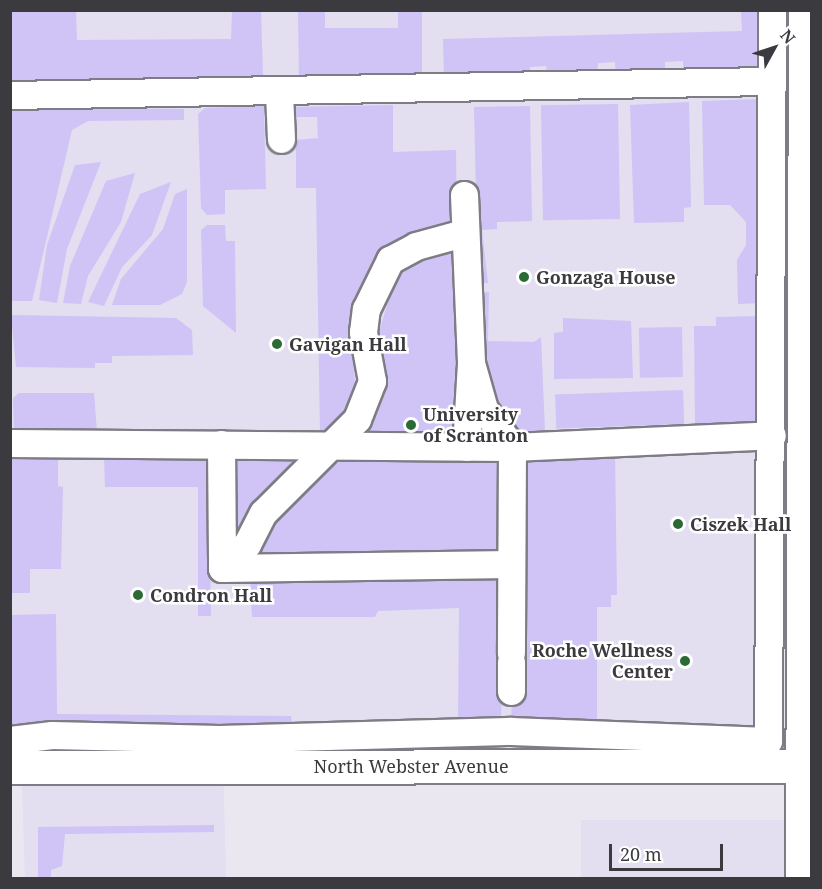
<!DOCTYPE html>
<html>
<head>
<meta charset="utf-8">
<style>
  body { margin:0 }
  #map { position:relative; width:822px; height:889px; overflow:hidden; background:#eae7f1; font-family:"Noto Serif",serif }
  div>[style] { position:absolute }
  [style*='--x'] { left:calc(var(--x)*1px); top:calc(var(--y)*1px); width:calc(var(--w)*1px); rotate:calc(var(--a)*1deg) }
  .built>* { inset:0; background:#e3def0; transform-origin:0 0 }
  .green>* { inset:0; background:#d0c3f6; transform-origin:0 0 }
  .roads { filter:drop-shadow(2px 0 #7e7c84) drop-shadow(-2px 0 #7e7c84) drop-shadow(0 2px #7e7c84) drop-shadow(0 -2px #7e7c84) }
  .pedestrian>* { height:27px; margin:-13.5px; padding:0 13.5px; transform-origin:13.5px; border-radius:13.5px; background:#fff }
  .minor>* { height:33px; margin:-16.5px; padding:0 16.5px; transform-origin:16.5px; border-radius:16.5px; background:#fff }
  .primary>* { height:33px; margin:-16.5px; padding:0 16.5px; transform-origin:16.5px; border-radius:16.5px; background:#fff }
  .dots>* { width:16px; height:16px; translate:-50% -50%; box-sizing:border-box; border:3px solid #fff; border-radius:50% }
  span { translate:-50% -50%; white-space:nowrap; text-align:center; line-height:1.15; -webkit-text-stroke:5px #fff; paint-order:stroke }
  .poi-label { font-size:18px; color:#3b3a3e; font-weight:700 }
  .left { translate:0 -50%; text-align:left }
  .right { translate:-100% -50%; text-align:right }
  .street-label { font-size:18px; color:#3b3a3e }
  .frame { position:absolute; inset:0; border:12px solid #3b3a3e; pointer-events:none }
  .north { position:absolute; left:744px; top:18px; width:60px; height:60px; -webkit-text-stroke:4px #fff; paint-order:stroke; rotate:50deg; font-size:16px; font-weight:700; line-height:24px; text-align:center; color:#3b3a3e }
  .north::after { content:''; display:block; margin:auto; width:21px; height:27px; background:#3b3a3e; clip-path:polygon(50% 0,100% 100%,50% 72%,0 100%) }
  .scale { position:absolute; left:609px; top:844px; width:114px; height:27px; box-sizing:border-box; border:3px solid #3b3a3e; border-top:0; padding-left:8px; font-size:18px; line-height:21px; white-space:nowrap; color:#3b3a3e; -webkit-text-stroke:4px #fff; paint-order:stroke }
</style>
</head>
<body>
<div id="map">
  <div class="built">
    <div style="clip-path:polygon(10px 11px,779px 11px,781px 342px,811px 342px,812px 507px,781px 507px,777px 738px,636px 748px,223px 758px,226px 878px,25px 878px,21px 753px,10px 753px)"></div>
    <div style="left:811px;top:820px;width:58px;height:230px;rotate:90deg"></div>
  </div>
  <div class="green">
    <div style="clip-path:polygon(11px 11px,76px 11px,77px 40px,231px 39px,232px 11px,261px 11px,263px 77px,259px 83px,11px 84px)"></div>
    <div style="clip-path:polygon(298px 11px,325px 11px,325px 28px,398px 28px,398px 11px,422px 11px,422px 81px,299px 82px)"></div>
    <div style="clip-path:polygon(741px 11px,767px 11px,762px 72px,684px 75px,683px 61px,665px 62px,665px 76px,616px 77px,615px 62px,598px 63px,597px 78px,548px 79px,546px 66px,530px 67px,530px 78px,444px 80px,443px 39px,742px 31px)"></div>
    <div style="clip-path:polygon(762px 99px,763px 303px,738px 304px,737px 260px,746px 245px,746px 222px,730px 205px,704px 205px,702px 101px)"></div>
    <div style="clip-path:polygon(689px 102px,691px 207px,684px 208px,684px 222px,634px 223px,630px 105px)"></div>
    <div style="left:618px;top:104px;width:115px;height:77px;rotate:89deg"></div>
    <div style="clip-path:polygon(393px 105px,393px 152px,456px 150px,457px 220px,392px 243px,372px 261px,352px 321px,355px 385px,345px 418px,332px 434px,320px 434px,316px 188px,296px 188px,296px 140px,318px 138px,317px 117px,293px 117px,292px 107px)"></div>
    <div style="clip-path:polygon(264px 106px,266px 189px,225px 190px,225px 214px,207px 215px,201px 208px,198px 114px,205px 108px)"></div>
    <div style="clip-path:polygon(530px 106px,532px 221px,497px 222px,497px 229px,482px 230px,488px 283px,478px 283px,474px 107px)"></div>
    <div style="clip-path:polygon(10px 108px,184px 109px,184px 120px,88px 121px,72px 130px,32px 301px,11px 301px)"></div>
    <div style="clip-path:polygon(101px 162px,67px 249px,57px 303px,39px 300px,47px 245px,75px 165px)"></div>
    <div style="clip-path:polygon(135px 173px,121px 222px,88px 276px,81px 304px,63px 303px,70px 266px,106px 181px)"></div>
    <div style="clip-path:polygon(171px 182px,152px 235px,122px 267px,104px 306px,88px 302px,140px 194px)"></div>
    <div style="clip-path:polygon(187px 189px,187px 282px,182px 294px,160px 305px,112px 305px,121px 279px,163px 229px,175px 194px)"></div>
    <div style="clip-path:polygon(207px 225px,225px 225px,226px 241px,235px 241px,236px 333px,203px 306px,201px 230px)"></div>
    <div style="clip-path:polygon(461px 248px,457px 434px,363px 434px,382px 390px,380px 329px,391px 291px,405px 268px)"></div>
    <div style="clip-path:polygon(489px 292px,488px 341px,534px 342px,541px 337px,545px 431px,510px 433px,487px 396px,478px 293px)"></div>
    <div style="clip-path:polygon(11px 315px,176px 318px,192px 330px,193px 355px,112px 356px,112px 363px,95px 363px,95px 368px,16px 367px)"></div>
    <div style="clip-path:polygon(762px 316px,765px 422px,695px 424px,694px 326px,716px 326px,716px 317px)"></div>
    <div style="clip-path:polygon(563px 318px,631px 321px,633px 378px,554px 379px,554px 333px,563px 332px)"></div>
    <div style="left:682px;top:327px;width:50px;height:43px;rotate:89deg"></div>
    <div style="left:683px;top:390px;width:34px;height:128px;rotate:88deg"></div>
    <div style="clip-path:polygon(19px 393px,94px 393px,97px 432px,14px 431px,13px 398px)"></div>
    <div style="clip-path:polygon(11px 453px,58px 454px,58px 486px,63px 487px,61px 569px,30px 569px,30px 593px,11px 593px)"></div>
    <div style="clip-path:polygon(615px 453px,617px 595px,611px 595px,611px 607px,597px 607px,597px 726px,511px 726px,517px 556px,250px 562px,273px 518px,323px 471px,349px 457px)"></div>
    <div style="clip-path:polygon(104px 455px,221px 456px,210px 550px,211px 616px,198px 616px,198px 487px,105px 487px)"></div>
    <div style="clip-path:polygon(231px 457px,295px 457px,232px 549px)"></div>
    <div style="clip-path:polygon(504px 575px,501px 722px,458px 725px,459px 608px,378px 611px,375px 617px,252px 617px,250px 578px)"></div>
    <div style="clip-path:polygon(56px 614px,57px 714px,291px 716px,293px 730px,11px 728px,10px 615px)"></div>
    <div style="clip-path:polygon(214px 825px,214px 832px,65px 834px,62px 866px,51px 870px,51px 878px,38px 878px,38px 827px)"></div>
  </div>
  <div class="roads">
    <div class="pedestrian">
      <div style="--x:279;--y:93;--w:46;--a:87.5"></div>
      <div style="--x:10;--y:95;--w:760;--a:-1.06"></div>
      <div style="--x:464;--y:195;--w:168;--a:87.6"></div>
      <div style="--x:471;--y:363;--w:84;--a:93.4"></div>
      <div style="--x:471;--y:363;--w:48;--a:74.2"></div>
      <div style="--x:484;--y:409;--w:47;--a:53.6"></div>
      <div style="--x:512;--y:447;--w:206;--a:90.3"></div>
      <div style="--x:10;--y:443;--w:502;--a:0.46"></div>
      <div style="--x:512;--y:447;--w:260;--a:-2.6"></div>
      <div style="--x:221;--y:444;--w:124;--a:89.5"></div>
      <div style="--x:222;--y:568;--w:288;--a:-0.8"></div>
      <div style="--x:222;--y:568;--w:35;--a:-44"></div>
      <div style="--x:247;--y:544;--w:35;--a:-63"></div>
      <div style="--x:263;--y:513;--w:133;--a:-45"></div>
      <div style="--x:357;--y:419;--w:41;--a:-68.5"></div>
      <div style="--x:372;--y:381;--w:50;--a:-100.4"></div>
      <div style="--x:363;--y:332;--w:23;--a:-83"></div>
      <div style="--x:366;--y:309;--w:55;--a:-63.9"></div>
      <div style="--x:390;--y:260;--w:30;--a:-28"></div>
      <div style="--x:416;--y:246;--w:46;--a:-15.3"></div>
      <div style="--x:511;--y:662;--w:29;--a:90"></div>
      <div style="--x:10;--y:740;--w:42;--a:-6.8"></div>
      <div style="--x:52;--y:735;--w:167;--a:1.4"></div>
      <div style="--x:219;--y:739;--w:292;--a:-1.6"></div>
      <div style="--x:511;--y:731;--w:257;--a:2.2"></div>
      <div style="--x:768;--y:741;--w:731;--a:-89.69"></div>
    </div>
    <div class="minor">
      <div style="--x:10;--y:767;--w:802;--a:-0.07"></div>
    </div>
    <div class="primary">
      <div style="--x:802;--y:878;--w:868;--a:-89.8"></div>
    </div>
  </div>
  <div class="dots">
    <div style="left:524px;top:277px;background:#2a6b35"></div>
    <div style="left:277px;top:344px;background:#2a6b35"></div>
    <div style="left:411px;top:425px;background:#2a6b35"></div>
    <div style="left:678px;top:524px;background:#2a6b35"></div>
    <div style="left:138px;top:595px;background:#2a6b35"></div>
    <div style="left:685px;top:661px;background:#2a6b35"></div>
  </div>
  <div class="poi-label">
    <span class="left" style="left:536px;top:277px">Gonzaga House</span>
    <span class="left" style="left:289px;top:344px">Gavigan Hall</span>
    <span class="left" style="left:423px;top:425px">University<br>of Scranton</span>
    <span class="left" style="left:690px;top:524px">Ciszek Hall</span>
    <span class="left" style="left:150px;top:595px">Condron Hall</span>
    <span class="right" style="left:673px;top:661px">Roche Wellness<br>Center</span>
  </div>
  <div class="street-label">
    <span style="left:411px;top:766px">North Webster Avenue</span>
  </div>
  <div class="frame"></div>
  <div class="north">N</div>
  <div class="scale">20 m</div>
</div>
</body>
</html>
